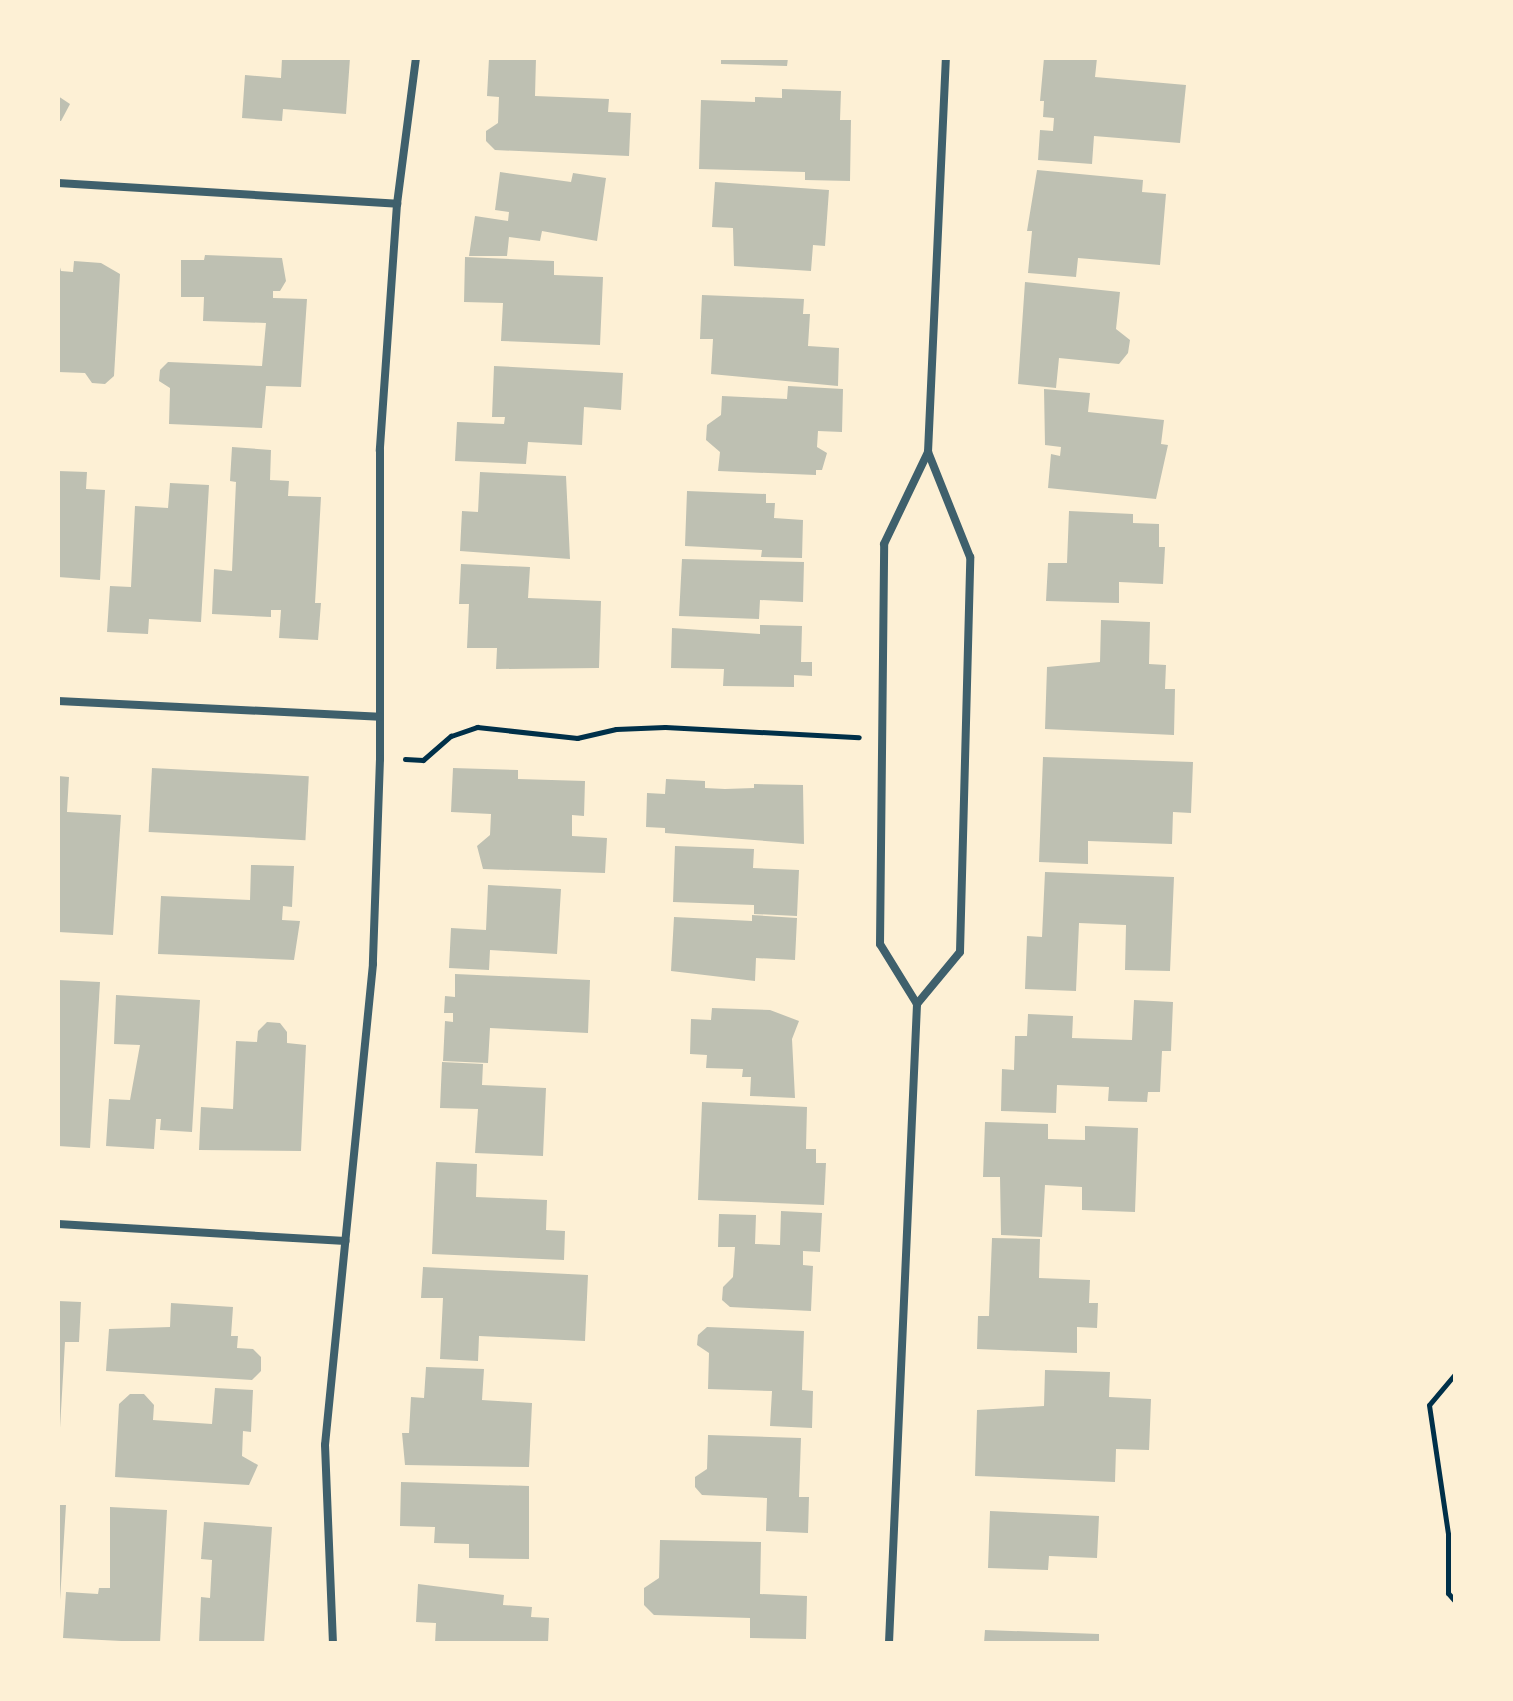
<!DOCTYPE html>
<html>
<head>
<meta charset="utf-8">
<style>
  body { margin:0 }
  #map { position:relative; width:1513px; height:1701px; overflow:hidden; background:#fdf0d5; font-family:"IBM Plex Sans",sans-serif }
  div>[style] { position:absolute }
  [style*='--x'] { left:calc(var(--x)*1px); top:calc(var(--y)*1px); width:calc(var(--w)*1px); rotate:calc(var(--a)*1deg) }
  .building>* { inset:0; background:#bec0b2; transform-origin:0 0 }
  .path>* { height:5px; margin:-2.5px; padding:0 2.5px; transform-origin:2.5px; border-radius:2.5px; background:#003049 }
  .minor>* { height:8px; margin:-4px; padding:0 4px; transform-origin:4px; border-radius:4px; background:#3f606c }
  span { translate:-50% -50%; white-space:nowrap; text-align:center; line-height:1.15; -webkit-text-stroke:8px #fdf0d5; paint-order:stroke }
  .frame { position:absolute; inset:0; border:60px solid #fdf0d5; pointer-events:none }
</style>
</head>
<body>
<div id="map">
  <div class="building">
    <div style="clip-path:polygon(282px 58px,350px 58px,346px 114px,283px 109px,282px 121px,242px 118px,245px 75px,281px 78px)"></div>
    <div style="clip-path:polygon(489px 58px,536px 58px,535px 96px,609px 99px,608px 112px,631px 113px,629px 156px,495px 150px,486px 141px,486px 131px,498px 123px,499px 97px,487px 96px)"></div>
    <div style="clip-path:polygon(721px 58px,788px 58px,787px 66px,721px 64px)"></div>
    <div style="clip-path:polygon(1044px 58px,1097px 58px,1095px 77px,1186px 85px,1180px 143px,1094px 136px,1092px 164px,1038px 160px,1040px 130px,1053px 131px,1054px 118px,1043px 117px,1044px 101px,1040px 101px)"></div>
    <div style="clip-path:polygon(782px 89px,841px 91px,840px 120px,851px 120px,850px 181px,805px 180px,805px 172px,699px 169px,701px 100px,755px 102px,755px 97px,782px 98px)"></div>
    <div style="clip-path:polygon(58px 96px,70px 104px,61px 121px,58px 121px)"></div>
    <div style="clip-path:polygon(1037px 170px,1143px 180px,1142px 192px,1166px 194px,1160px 265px,1078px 258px,1076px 277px,1028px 273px,1032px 231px,1027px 231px)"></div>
    <div style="clip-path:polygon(500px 172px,571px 182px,573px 173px,606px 178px,597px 241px,542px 231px,540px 241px,509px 237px,507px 256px,469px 256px,475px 216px,508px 221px,509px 212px,495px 210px)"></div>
    <div style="clip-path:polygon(715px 182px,829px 190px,825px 246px,813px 245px,811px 271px,734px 266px,733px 228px,712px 227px)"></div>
    <div style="clip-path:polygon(205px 255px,282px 258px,286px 281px,280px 291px,273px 291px,273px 298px,307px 299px,301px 387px,266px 386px,262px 428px,169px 424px,170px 388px,159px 381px,160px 370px,168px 362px,262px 366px,266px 323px,203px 321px,204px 297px,181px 297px,181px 260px,204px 260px)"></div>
    <div style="clip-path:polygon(465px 257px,554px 261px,554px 275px,603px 277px,600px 345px,501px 341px,503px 303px,464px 302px)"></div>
    <div style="clip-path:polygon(58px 260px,61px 271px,73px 272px,74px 261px,101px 263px,120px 274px,114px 376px,105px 384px,92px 383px,85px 373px,58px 372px)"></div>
    <div style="clip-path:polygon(1025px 282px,1120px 292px,1116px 329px,1130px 340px,1128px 353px,1119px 364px,1059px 358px,1056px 388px,1018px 384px)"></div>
    <div style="clip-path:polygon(702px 295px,804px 299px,803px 314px,810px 314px,808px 346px,839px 348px,838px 386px,711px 374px,713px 339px,700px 339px)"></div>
    <div style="clip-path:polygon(494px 366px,623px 373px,621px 410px,584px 407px,582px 445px,528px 442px,526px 464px,455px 461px,457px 422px,504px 424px,505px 417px,492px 417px)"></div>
    <div style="clip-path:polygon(788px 386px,843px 389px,842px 432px,818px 431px,817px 447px,827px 453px,822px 470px,816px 470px,816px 475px,718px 471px,720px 452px,706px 440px,707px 425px,721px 415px,722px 396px,787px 399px)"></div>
    <div style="clip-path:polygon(1044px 389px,1090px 393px,1088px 412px,1164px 420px,1161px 444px,1168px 445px,1156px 499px,1048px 488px,1051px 454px,1060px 456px,1061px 447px,1045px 445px)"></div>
    <div style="clip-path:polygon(232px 447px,271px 450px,270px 480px,289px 481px,288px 496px,321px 497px,315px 603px,321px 603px,318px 640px,279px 638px,281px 610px,271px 610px,271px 617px,212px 614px,214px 569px,232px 571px,236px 482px,230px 481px)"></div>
    <div style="clip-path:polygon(58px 471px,87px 472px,86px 489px,105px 490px,100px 580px,58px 577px)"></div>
    <div style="clip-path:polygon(480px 472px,566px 476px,570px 559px,460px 551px,462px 511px,478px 512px)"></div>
    <div style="clip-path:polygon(170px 483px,209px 485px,201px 622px,149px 619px,148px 634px,107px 632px,110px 586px,131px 587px,135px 506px,168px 508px)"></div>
    <div style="clip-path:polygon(687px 491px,766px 494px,766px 503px,775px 503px,774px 518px,803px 520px,802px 558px,761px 557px,762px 550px,685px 546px)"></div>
    <div style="clip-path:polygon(1069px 511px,1133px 514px,1133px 523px,1159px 524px,1159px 547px,1165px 547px,1163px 584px,1119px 582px,1119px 603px,1046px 601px,1048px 563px,1067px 563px)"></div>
    <div style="clip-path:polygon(682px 559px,804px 562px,803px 602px,760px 600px,759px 619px,679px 616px)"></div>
    <div style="clip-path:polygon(461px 564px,530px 567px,528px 598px,601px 601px,599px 668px,496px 669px,497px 648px,467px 648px,469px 604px,459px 604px)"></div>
    <div style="clip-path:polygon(1101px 620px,1150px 622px,1149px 664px,1166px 665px,1165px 689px,1175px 689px,1174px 735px,1045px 729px,1047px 667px,1100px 662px)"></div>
    <div style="clip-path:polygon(760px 625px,802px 626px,801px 662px,812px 662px,812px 676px,794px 675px,794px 687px,723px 686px,724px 669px,671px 668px,672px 628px,760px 634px)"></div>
    <div style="clip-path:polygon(1043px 757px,1193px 762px,1191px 813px,1173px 812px,1172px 844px,1088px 841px,1088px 864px,1039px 862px)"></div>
    <div style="left:152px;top:768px;width:157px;height:64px;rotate:3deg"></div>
    <div style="clip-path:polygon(453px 768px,518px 770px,518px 779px,585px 781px,584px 816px,572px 815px,572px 836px,607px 838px,605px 873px,483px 869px,477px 846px,490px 835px,491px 814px,451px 812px)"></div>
    <div style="clip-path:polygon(58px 776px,69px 777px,67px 812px,121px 815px,113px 935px,58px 932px)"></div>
    <div style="clip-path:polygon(666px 779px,705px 781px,705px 788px,725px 789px,754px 788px,754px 784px,803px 785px,804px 844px,665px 833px,665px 828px,646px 827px,647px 793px,665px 794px)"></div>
    <div style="clip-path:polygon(675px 846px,754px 849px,753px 868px,799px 870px,797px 916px,754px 914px,754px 905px,673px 902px)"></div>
    <div style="clip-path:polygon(251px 865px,294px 866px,292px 907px,283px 906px,282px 920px,300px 921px,294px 960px,158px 954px,161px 896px,250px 900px)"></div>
    <div style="clip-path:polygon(1045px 872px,1174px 877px,1170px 971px,1125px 970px,1126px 925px,1079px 923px,1076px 991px,1025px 989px,1027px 936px,1042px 937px)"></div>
    <div style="clip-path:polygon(488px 885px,561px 889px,557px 954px,490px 950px,489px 970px,449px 968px,451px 928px,486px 930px)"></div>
    <div style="clip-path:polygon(752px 915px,797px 918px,795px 960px,756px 958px,755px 981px,671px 971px,674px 917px,752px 921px)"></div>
    <div style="clip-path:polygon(455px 974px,590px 980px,588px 1033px,490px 1028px,488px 1063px,443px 1061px,445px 1021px,453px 1022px,453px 1013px,444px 1013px,445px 996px,455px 997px)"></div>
    <div style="clip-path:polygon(58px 980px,100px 982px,90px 1148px,58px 1146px)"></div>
    <div style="clip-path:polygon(116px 995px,200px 1000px,192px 1132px,160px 1130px,161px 1119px,156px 1119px,154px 1149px,106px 1146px,109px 1099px,130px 1100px,140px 1045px,114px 1044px)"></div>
    <div style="clip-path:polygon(1134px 1000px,1173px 1002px,1171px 1051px,1162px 1051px,1160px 1092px,1148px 1092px,1147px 1102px,1108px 1101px,1109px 1087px,1057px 1085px,1056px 1113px,1001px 1111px,1002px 1069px,1014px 1070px,1015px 1036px,1027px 1036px,1028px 1014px,1073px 1016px,1072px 1038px,1132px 1040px)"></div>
    <div style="clip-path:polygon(712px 1008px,770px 1010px,799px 1021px,792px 1039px,795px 1098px,750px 1096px,751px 1077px,742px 1077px,743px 1069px,706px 1068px,707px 1055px,690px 1054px,691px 1019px,711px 1020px)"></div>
    <div style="clip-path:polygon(267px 1022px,280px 1023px,287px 1032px,287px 1043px,306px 1045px,301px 1151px,199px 1150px,201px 1107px,233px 1109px,236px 1041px,257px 1042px,258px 1031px)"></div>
    <div style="clip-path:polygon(442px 1062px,483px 1064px,482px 1085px,546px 1088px,543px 1156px,475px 1153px,478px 1109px,440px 1108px)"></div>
    <div style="clip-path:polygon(702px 1102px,807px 1107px,806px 1149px,816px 1149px,816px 1163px,826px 1163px,824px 1205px,698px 1200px)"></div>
    <div style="clip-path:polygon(985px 1122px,1048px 1124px,1048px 1139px,1085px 1140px,1085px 1126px,1138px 1128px,1135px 1212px,1082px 1210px,1082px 1187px,1045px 1185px,1042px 1237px,1001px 1235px,1000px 1177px,983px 1177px)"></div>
    <div style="clip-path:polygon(436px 1162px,477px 1164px,476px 1197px,547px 1200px,546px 1230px,565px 1231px,564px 1260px,432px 1254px)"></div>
    <div style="clip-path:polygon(781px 1211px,822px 1213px,820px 1252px,803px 1251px,803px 1265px,813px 1266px,811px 1311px,730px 1307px,722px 1300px,723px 1287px,733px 1277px,735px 1247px,718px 1247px,719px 1214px,756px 1215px,755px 1244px,780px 1245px)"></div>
    <div style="clip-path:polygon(992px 1238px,1040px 1239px,1039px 1278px,1090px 1280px,1089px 1303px,1098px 1303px,1097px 1328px,1077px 1327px,1077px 1353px,977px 1349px,978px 1316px,989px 1316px)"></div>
    <div style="clip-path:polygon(423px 1267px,588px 1275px,585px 1341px,479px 1336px,478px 1361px,440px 1359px,443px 1298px,421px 1298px)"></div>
    <div style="clip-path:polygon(58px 1301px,81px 1302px,79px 1342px,65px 1342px,60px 1428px)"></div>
    <div style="clip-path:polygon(171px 1303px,233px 1307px,231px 1336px,238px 1336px,237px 1348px,253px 1349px,261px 1357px,261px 1371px,252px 1380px,106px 1371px,109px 1329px,170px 1327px)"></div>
    <div style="clip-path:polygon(707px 1327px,804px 1331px,802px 1390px,813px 1391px,812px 1428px,770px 1426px,772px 1391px,708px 1389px,709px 1353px,697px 1345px,698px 1335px)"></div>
    <div style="clip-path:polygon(426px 1367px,484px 1369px,482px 1400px,532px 1403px,529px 1467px,405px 1465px,402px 1433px,409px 1433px,411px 1397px,424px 1398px)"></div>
    <div style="clip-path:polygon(1045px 1370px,1110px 1372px,1109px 1397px,1151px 1399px,1149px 1450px,1116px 1449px,1115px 1482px,975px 1476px,977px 1410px,1044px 1406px)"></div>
    <div style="clip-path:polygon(215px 1388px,253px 1390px,251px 1432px,243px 1431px,242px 1456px,258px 1465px,249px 1485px,115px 1477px,119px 1404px,130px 1394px,144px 1394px,154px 1405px,153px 1420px,212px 1424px)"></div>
    <div style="clip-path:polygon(708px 1435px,801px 1438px,799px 1497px,809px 1497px,808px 1533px,766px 1531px,767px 1498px,702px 1495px,695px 1487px,695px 1477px,707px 1469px)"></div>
    <div style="clip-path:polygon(401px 1482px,529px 1486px,529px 1559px,469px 1558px,469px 1544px,434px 1543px,435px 1527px,400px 1526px)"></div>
    <div style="clip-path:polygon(58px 1505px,66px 1505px,60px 1600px,58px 1600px)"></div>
    <div style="clip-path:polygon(110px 1507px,167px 1510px,160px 1643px,63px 1638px,66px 1592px,98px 1594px,99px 1588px,110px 1588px)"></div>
    <div style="clip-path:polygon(990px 1511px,1099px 1516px,1097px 1558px,1049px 1556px,1048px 1570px,988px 1568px)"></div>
    <div style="clip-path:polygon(204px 1522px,272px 1527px,264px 1643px,199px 1643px,201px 1597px,210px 1598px,212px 1560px,201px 1559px)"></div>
    <div style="clip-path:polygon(660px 1540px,761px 1542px,760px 1594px,807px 1596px,806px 1639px,750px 1638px,750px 1618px,654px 1615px,644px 1605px,644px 1588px,659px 1578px)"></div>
    <div style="clip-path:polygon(418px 1584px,504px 1595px,503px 1605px,532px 1607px,531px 1617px,549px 1618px,548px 1643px,435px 1643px,436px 1623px,416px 1622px)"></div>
    <div style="clip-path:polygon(985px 1630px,1099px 1634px,1099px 1643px,984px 1643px)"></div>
  </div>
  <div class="path">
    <div style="--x:405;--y:759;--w:18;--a:3"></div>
    <div style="--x:423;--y:760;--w:37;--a:-41"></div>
    <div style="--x:451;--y:736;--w:28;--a:-19"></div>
    <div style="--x:477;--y:727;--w:101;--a:6.3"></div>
    <div style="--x:577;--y:738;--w:40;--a:-13"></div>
    <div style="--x:616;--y:729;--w:49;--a:-2.3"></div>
    <div style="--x:665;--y:727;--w:194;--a:3"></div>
    <div style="--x:1455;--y:1374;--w:40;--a:130"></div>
    <div style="--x:1429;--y:1405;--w:130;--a:81.6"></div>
    <div style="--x:1448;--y:1534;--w:59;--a:90"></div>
    <div style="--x:1448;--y:1593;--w:11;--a:49"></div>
  </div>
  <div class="minor">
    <div style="--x:58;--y:183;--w:340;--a:3.5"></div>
    <div style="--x:397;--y:204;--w:247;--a:94"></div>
    <div style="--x:380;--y:450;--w:309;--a:90"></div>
    <div style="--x:380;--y:759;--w:205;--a:92"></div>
    <div style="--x:373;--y:964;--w:483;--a:95.7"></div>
    <div style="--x:325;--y:1445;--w:198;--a:87.7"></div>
    <div style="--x:397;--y:204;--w:147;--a:-82.6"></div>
    <div style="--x:58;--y:701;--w:322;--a:2.8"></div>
    <div style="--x:917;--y:1004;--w:67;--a:-50.4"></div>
    <div style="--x:960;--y:952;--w:395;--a:-88.5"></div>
    <div style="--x:970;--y:557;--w:113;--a:-111.8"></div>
    <div style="--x:58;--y:1224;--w:288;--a:3.4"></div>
    <div style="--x:889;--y:1643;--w:640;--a:-87.49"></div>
    <div style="--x:917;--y:1004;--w:70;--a:-121.7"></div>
    <div style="--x:880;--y:944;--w:400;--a:-89.4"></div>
    <div style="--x:884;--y:544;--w:102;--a:-64.4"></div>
    <div style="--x:928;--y:452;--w:394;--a:-87.4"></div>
  </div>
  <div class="frame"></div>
</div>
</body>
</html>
